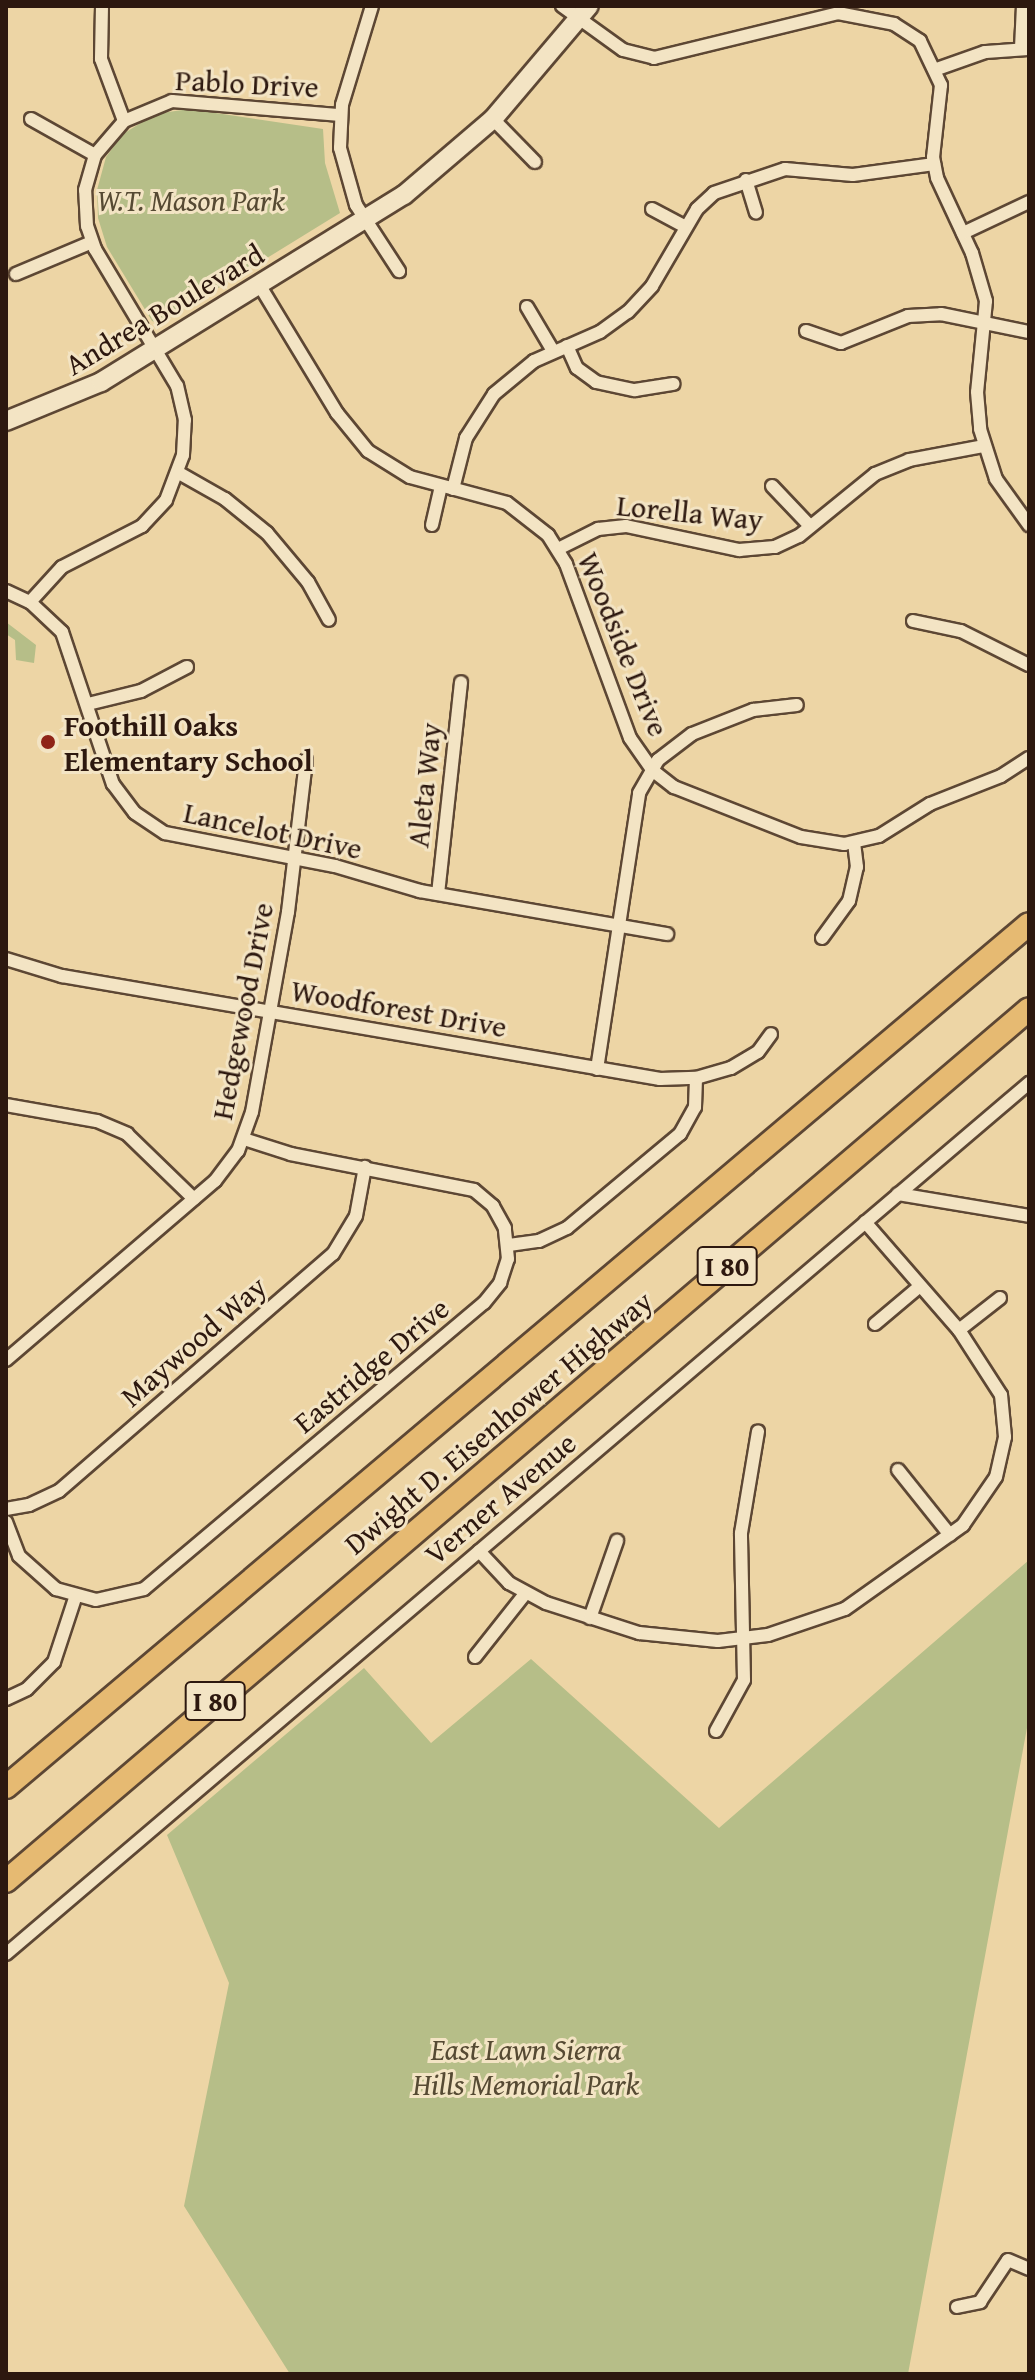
<!DOCTYPE html>
<html>
<head>
<meta charset="utf-8">
<style>
  body { margin:0 }
  #map { position:relative; width:1035px; height:2380px; overflow:hidden; background:#edd5a5; font-family:"Gentium Book Plus",serif }
  div>[style] { position:absolute }
  [style*='--x'] { left:calc(var(--x)*1px); top:calc(var(--y)*1px); width:calc(var(--w)*1px); rotate:calc(var(--a)*1deg) }
  .green>* { inset:0; background:#b6be88 }
  .roads { filter:drop-shadow(2px 0 #5d4734) drop-shadow(-2px 0 #5d4734) drop-shadow(0 2px #5d4734) drop-shadow(0 -2px #5d4734) }
  .street>* { height:12px; margin:-6px; padding:0 6px; transform-origin:6px; border-radius:6px; background:#f3e4c4 }
  .secondary>* { height:18px; margin:-9px; padding:0 9px; transform-origin:9px; border-radius:9px; background:#f3e4c4 }
  .highway>* { height:22px; margin:-11px; padding:0 11px; transform-origin:11px; border-radius:11px; background:#e6ba72 }
  .dots>* { width:22px; height:22px; translate:-50% -50%; box-sizing:border-box; border:4px solid #f3e4c4; border-radius:50% }
  span { translate:-50% -50%; white-space:nowrap; text-align:center; line-height:1.15; -webkit-text-stroke:6px #f3e4c4; paint-order:stroke }
  .shield-label span { padding:2px 6px; background:#f3e4c4; border:2px solid; border-radius:6px; -webkit-text-stroke-width:0 }
  .shield-label { font-size:28px; color:#2d180f; font-weight:700 }
  .street-label { font-size:30px; color:#2d180f }
  .park-label { font-size:30px; color:#564a33; font-style:italic }
  .poi-label { font-size:30px; color:#2d180f; font-weight:700 }
  .left { translate:0 -50%; text-align:left }
  .frame { position:absolute; inset:0; border:8px solid #2d180f; pointer-events:none }
</style>
</head>
<body>
<div id="map">
  <div class="green">
    <div style="clip-path:polygon(189px 109px,323px 129px,325px 163px,340px 213px,160px 324px,152px 321px,107px 247px,98px 218px,97px 190px,106px 157px,123px 134px,155px 114px)"></div>
    <div style="clip-path:polygon(6px 622px,36px 645px,34px 663px,16px 660px,15px 640px,6px 634px)"></div>
    <div style="clip-path:polygon(1029px 1560px,1029px 1717px,908px 2374px,290px 2374px,184px 2206px,229px 1983px,167px 1835px,364px 1668px,431px 1743px,531px 1659px,719px 1828px)"></div>
  </div>
  <div class="roads">
    <div class="street">
      <div style="--x:102;--y:6;--w:53;--a:91.1"></div>
      <div style="--x:101;--y:59;--w:66;--a:69.6"></div>
      <div style="--x:372;--y:6;--w:103;--a:106.9"></div>
      <div style="--x:342;--y:105;--w:43;--a:92.7"></div>
      <div style="--x:340;--y:148;--w:59;--a:74.3"></div>
      <div style="--x:356;--y:205;--w:79;--a:56.9"></div>
      <div style="--x:562;--y:6;--w:75;--a:35.8"></div>
      <div style="--x:623;--y:50;--w:32;--a:14"></div>
      <div style="--x:654;--y:58;--w:189;--a:-13.7"></div>
      <div style="--x:838;--y:13;--w:57;--a:11.1"></div>
      <div style="--x:894;--y:24;--w:31;--a:33"></div>
      <div style="--x:920;--y:41;--w:49;--a:64.5"></div>
      <div style="--x:941;--y:85;--w:72;--a:96.3"></div>
      <div style="--x:933;--y:157;--w:21;--a:79"></div>
      <div style="--x:937;--y:178;--w:83;--a:65"></div>
      <div style="--x:972;--y:253;--w:50;--a:73.7"></div>
      <div style="--x:986;--y:301;--w:91;--a:95.6"></div>
      <div style="--x:977;--y:392;--w:37;--a:85"></div>
      <div style="--x:980;--y:429;--w:52;--a:72.3"></div>
      <div style="--x:996;--y:479;--w:57;--a:54.3"></div>
      <div style="--x:1021;--y:48;--w:42;--a:-87.3"></div>
      <div style="--x:937;--y:69;--w:51;--a:-19.5"></div>
      <div style="--x:985;--y:52;--w:44;--a:-3.9"></div>
      <div style="--x:31;--y:119;--w:73;--a:29.4"></div>
      <div style="--x:493;--y:119;--w:60;--a:45.7"></div>
      <div style="--x:746;--y:180;--w:34;--a:73"></div>
      <div style="--x:652;--y:209;--w:38;--a:28"></div>
      <div style="--x:963;--y:233;--w:73;--a:-25.2"></div>
      <div style="--x:16;--y:274;--w:82;--a:-22.8"></div>
      <div style="--x:260;--y:286;--w:149;--a:58.8"></div>
      <div style="--x:337;--y:413;--w:49;--a:50.8"></div>
      <div style="--x:368;--y:451;--w:49;--a:31.8"></div>
      <div style="--x:410;--y:477;--w:100;--a:15"></div>
      <div style="--x:507;--y:503;--w:52;--a:38"></div>
      <div style="--x:548;--y:535;--w:34;--a:58"></div>
      <div style="--x:566;--y:564;--w:185;--a:69.8"></div>
      <div style="--x:630;--y:738;--w:39;--a:55"></div>
      <div style="--x:652;--y:770;--w:28;--a:38"></div>
      <div style="--x:674;--y:787;--w:136;--a:21.5"></div>
      <div style="--x:801;--y:837;--w:44;--a:9.2"></div>
      <div style="--x:844;--y:844;--w:36;--a:-13"></div>
      <div style="--x:879;--y:836;--w:60;--a:-32.1"></div>
      <div style="--x:930;--y:804;--w:76;--a:-21.5"></div>
      <div style="--x:1001;--y:776;--w:33;--a:-33"></div>
      <div style="--x:527;--y:307;--w:51;--a:59.4"></div>
      <div style="--x:806;--y:331;--w:37;--a:19"></div>
      <div style="--x:841;--y:343;--w:72;--a:-21.9"></div>
      <div style="--x:908;--y:316;--w:33;--a:-3"></div>
      <div style="--x:941;--y:314;--w:90;--a:11.6"></div>
      <div style="--x:567;--y:346;--w:24;--a:66"></div>
      <div style="--x:577;--y:368;--w:24;--a:36"></div>
      <div style="--x:596;--y:382;--w:40;--a:12"></div>
      <div style="--x:635;--y:390;--w:39;--a:-9"></div>
      <div style="--x:179;--y:473;--w:53;--a:29.5"></div>
      <div style="--x:225;--y:499;--w:54;--a:39"></div>
      <div style="--x:267;--y:533;--w:64;--a:50.1"></div>
      <div style="--x:308;--y:582;--w:43;--a:61.1"></div>
      <div style="--x:772;--y:486;--w:55;--a:46.5"></div>
      <div style="--x:453;--y:489;--w:53;--a:-75.7"></div>
      <div style="--x:466;--y:438;--w:52;--a:-57.5"></div>
      <div style="--x:494;--y:394;--w:52;--a:-39.5"></div>
      <div style="--x:534;--y:361;--w:72;--a:-23.7"></div>
      <div style="--x:600;--y:332;--w:34;--a:-36"></div>
      <div style="--x:628;--y:312;--w:35;--a:-47"></div>
      <div style="--x:652;--y:286;--w:89;--a:-59.7"></div>
      <div style="--x:697;--y:209;--w:23;--a:-43"></div>
      <div style="--x:714;--y:193;--w:75;--a:-18.7"></div>
      <div style="--x:785;--y:169;--w:68;--a:5"></div>
      <div style="--x:853;--y:175;--w:82;--a:-7.7"></div>
      <div style="--x:432;--y:525;--w:40;--a:-77"></div>
      <div style="--x:558;--y:549;--w:45;--a:-26.6"></div>
      <div style="--x:598;--y:529;--w:28;--a:-6"></div>
      <div style="--x:626;--y:526;--w:116;--a:12"></div>
      <div style="--x:739;--y:550;--w:36;--a:-5"></div>
      <div style="--x:775;--y:547;--w:26;--a:-25"></div>
      <div style="--x:799;--y:536;--w:98;--a:-39.2"></div>
      <div style="--x:875;--y:474;--w:37;--a:-22"></div>
      <div style="--x:909;--y:460;--w:76;--a:-10.6"></div>
      <div style="--x:6;--y:591;--w:26;--a:25"></div>
      <div style="--x:30;--y:602;--w:44;--a:43.2"></div>
      <div style="--x:62;--y:632;--w:160;--a:71.5"></div>
      <div style="--x:113;--y:784;--w:36;--a:53"></div>
      <div style="--x:135;--y:813;--w:36;--a:34"></div>
      <div style="--x:165;--y:833;--w:173;--a:11"></div>
      <div style="--x:335;--y:866;--w:89;--a:16.4"></div>
      <div style="--x:420;--y:891;--w:251;--a:9.9"></div>
      <div style="--x:30;--y:602;--w:47;--a:-47.6"></div>
      <div style="--x:62;--y:567;--w:90;--a:-27.1"></div>
      <div style="--x:142;--y:526;--w:35;--a:-47"></div>
      <div style="--x:166;--y:500;--w:48;--a:-69.3"></div>
      <div style="--x:183;--y:455;--w:35;--a:-87"></div>
      <div style="--x:185;--y:420;--w:35;--a:-103"></div>
      <div style="--x:177;--y:386;--w:160;--a:-120.9"></div>
      <div style="--x:95;--y:249;--w:24;--a:-109"></div>
      <div style="--x:87;--y:226;--w:36;--a:-93"></div>
      <div style="--x:85;--y:190;--w:36;--a:-74"></div>
      <div style="--x:95;--y:155;--w:45;--a:-49.5"></div>
      <div style="--x:124;--y:121;--w:52;--a:-22.6"></div>
      <div style="--x:172;--y:101;--w:169;--a:4.8"></div>
      <div style="--x:913;--y:621;--w:49;--a:11.8"></div>
      <div style="--x:961;--y:631;--w:76;--a:26.6"></div>
      <div style="--x:88;--y:704;--w:55;--a:-13.8"></div>
      <div style="--x:141;--y:691;--w:52;--a:-27.6"></div>
      <div style="--x:438;--y:894;--w:213;--a:-83.8"></div>
      <div style="--x:822;--y:938;--w:46;--a:-53.9"></div>
      <div style="--x:849;--y:901;--w:35;--a:-77"></div>
      <div style="--x:857;--y:867;--w:23;--a:-97"></div>
      <div style="--x:6;--y:959;--w:59;--a:16.9"></div>
      <div style="--x:62;--y:976;--w:607;--a:9.77"></div>
      <div style="--x:660;--y:1079;--w:36;--a:-2"></div>
      <div style="--x:696;--y:1078;--w:36;--a:-16"></div>
      <div style="--x:731;--y:1068;--w:31;--a:-31"></div>
      <div style="--x:758;--y:1052;--w:22;--a:-54"></div>
      <div style="--x:597;--y:1069;--w:279;--a:-81.3"></div>
      <div style="--x:639;--y:793;--w:38;--a:-60"></div>
      <div style="--x:658;--y:760;--w:43;--a:-37.4"></div>
      <div style="--x:692;--y:734;--w:66;--a:-21.5"></div>
      <div style="--x:753;--y:710;--w:44;--a:-6.5"></div>
      <div style="--x:6;--y:1105;--w:92;--a:10"></div>
      <div style="--x:97;--y:1121;--w:33;--a:23"></div>
      <div style="--x:127;--y:1134;--w:93;--a:44.1"></div>
      <div style="--x:898;--y:1194;--w:133;--a:9.5"></div>
      <div style="--x:509;--y:1245;--w:30;--a:-8"></div>
      <div style="--x:539;--y:1241;--w:31;--a:-25"></div>
      <div style="--x:567;--y:1228;--w:147;--a:-39.8"></div>
      <div style="--x:680;--y:1134;--w:31;--a:-61"></div>
      <div style="--x:695;--y:1107;--w:29;--a:-88"></div>
      <div style="--x:875;--y:1324;--w:57;--a:-40.1"></div>
      <div style="--x:959;--y:1330;--w:52;--a:-38"></div>
      <div style="--x:6;--y:1360;--w:275;--a:-40.6"></div>
      <div style="--x:215;--y:1181;--w:38;--a:-53"></div>
      <div style="--x:238;--y:1151;--w:41;--a:-70.3"></div>
      <div style="--x:252;--y:1112;--w:203;--a:-79.8"></div>
      <div style="--x:288;--y:912;--w:153;--a:-83.2"></div>
      <div style="--x:898;--y:1470;--w:83;--a:51.3"></div>
      <div style="--x:6;--y:1509;--w:23;--a:-10"></div>
      <div style="--x:29;--y:1505;--w:33;--a:-25"></div>
      <div style="--x:59;--y:1491;--w:362;--a:-40.9"></div>
      <div style="--x:333;--y:1254;--w:44;--a:-58.8"></div>
      <div style="--x:356;--y:1216;--w:50;--a:-79.6"></div>
      <div style="--x:6;--y:1522;--w:36;--a:69"></div>
      <div style="--x:19;--y:1556;--w:50;--a:41.7"></div>
      <div style="--x:56;--y:1589;--w:41;--a:15.4"></div>
      <div style="--x:96;--y:1600;--w:49;--a:-12.9"></div>
      <div style="--x:144;--y:1589;--w:444;--a:-40.1"></div>
      <div style="--x:484;--y:1303;--w:26;--a:-51"></div>
      <div style="--x:500;--y:1283;--w:25;--a:-72"></div>
      <div style="--x:508;--y:1259;--w:31;--a:-96"></div>
      <div style="--x:505;--y:1228;--w:25;--a:-119"></div>
      <div style="--x:493;--y:1206;--w:25;--a:-140"></div>
      <div style="--x:474;--y:1190;--w:187;--a:-168.9"></div>
      <div style="--x:291;--y:1154;--w:49;--a:-162.3"></div>
      <div style="--x:479;--y:1551;--w:44;--a:46.8"></div>
      <div style="--x:509;--y:1583;--w:42;--a:28.4"></div>
      <div style="--x:546;--y:1603;--w:98;--a:17.9"></div>
      <div style="--x:639;--y:1633;--w:79;--a:5.8"></div>
      <div style="--x:718;--y:1641;--w:50;--a:-6.8"></div>
      <div style="--x:768;--y:1635;--w:81;--a:-18.7"></div>
      <div style="--x:845;--y:1609;--w:145;--a:-35.4"></div>
      <div style="--x:963;--y:1525;--w:58;--a:-55.5"></div>
      <div style="--x:996;--y:1477;--w:41;--a:-77.3"></div>
      <div style="--x:1005;--y:1437;--w:42;--a:-95.4"></div>
      <div style="--x:1001;--y:1395;--w:77;--a:-122.9"></div>
      <div style="--x:959;--y:1330;--w:143;--a:-131"></div>
      <div style="--x:590;--y:1618;--w:82;--a:-70.7"></div>
      <div style="--x:475;--y:1657;--w:80;--a:-51.6"></div>
      <div style="--x:6;--y:1699;--w:23;--a:-25"></div>
      <div style="--x:27;--y:1689;--w:38;--a:-45"></div>
      <div style="--x:54;--y:1662;--w:67;--a:-71.8"></div>
      <div style="--x:716;--y:1731;--w:58;--a:-61.2"></div>
      <div style="--x:744;--y:1680;--w:147;--a:-91.2"></div>
      <div style="--x:741;--y:1533;--w:103;--a:-80.5"></div>
      <div style="--x:6;--y:1954;--w:1344;--a:-40.41"></div>
      <div style="--x:957;--y:2307;--w:24;--a:-12"></div>
      <div style="--x:980;--y:2302;--w:50;--a:-56.3"></div>
      <div style="--x:1008;--y:2260;--w:23;--a:23"></div>
    </div>
    <div class="secondary">
      <div style="--x:6;--y:421;--w:103;--a:-22.3"></div>
      <div style="--x:101;--y:382;--w:356;--a:-31.7"></div>
      <div style="--x:404;--y:195;--w:117;--a:-40.5"></div>
      <div style="--x:493;--y:119;--w:148;--a:-49.7"></div>
    </div>
    <div class="highway">
      <div style="--x:6;--y:1787;--w:1338;--a:-40.15"></div>
      <div style="--x:6;--y:1881;--w:1344;--a:-40.44"></div>
    </div>
  </div>
  <div class="dots">
    <div style="left:48px;top:742px;background:#8f2418"></div>
  </div>
  <div class="shield-label">
    <span style="left:727px;top:1266px">I 80</span>
    <span style="left:215px;top:1701px">I 80</span>
  </div>
  <div class="street-label">
    <span style="left:247px;top:83px;rotate:3deg">Pablo Drive</span>
    <span style="left:164px;top:309px;rotate:-31deg">Andrea Boulevard</span>
    <span style="left:690px;top:512px;rotate:6deg">Lorella Way</span>
    <span style="left:624px;top:644px;rotate:68deg">Woodside Drive</span>
    <span style="left:424px;top:785px;rotate:-84deg">Aleta Way</span>
    <span style="left:273px;top:830px;rotate:12deg">Lancelot Drive</span>
    <span style="left:399px;top:1008px;rotate:10deg">Woodforest Drive</span>
    <span style="left:242px;top:1011px;rotate:-79deg">Hedgewood Drive</span>
    <span style="left:193px;top:1341px;rotate:-41deg">Maywood Way</span>
    <span style="left:371px;top:1365px;rotate:-40deg">Eastridge Drive</span>
    <span style="left:498px;top:1422px;rotate:-40deg">Dwight D. Eisenhower Highway</span>
    <span style="left:500px;top:1498px;rotate:-40deg">Verner Avenue</span>
  </div>
  <div class="park-label">
    <span style="left:191px;top:200px">W.T. Mason Park</span>
    <span style="left:526px;top:2066px">East Lawn Sierra<br>Hills Memorial Park</span>
  </div>
  <div class="poi-label">
    <span class="left" style="left:64px;top:742px">Foothill Oaks<br>Elementary School</span>
  </div>
  <div class="frame"></div>
</div>
</body>
</html>
